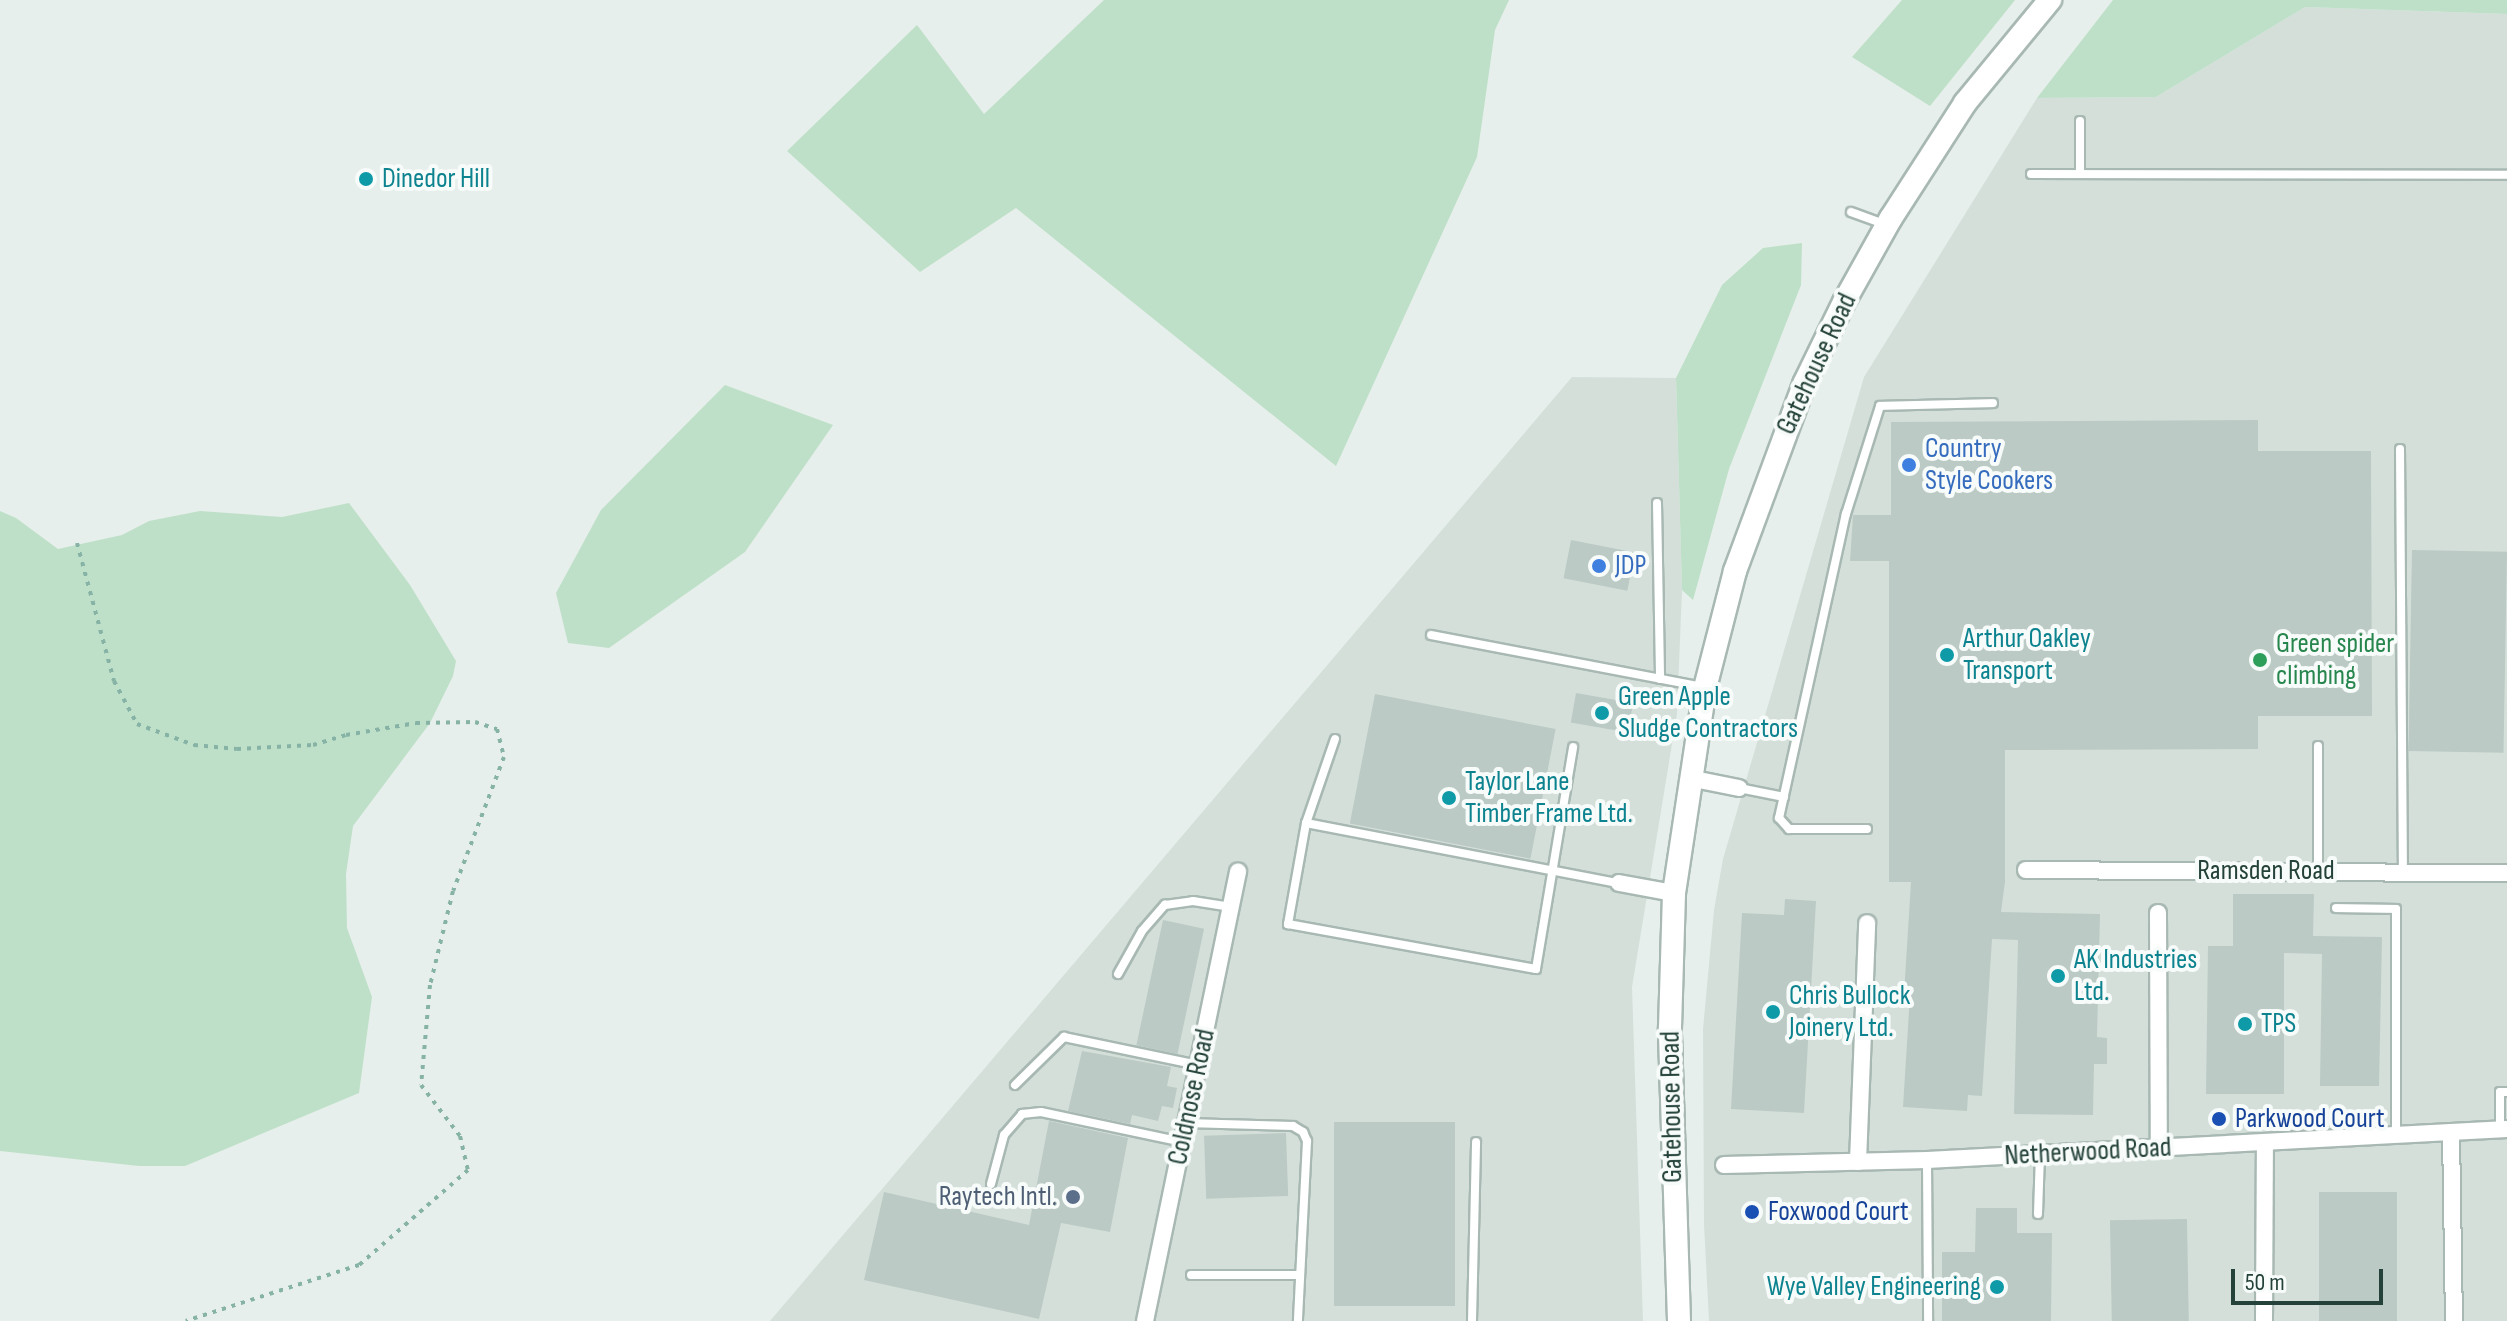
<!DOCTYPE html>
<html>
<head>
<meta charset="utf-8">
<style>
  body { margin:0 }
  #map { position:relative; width:2507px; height:1321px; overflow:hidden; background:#e6efeb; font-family:"Sofia Sans Condensed",sans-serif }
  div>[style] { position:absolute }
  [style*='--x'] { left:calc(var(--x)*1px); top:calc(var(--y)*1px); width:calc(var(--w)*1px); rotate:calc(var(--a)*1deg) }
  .built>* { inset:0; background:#d4dfda }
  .green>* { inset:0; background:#bfe0c8 }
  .building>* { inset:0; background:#bbcac4; transform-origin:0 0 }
  .path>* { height:4px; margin-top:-2px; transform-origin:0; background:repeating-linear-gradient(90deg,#86b3a5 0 4px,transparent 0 10px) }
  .roads { filter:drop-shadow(2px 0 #a8b8b2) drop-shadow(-2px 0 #a8b8b2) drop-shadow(0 2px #a8b8b2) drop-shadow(0 -2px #a8b8b2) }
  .lane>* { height:8px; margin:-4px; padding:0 4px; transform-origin:4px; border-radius:4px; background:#fff }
  .street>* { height:16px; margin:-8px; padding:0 8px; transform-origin:8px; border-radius:8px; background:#fff }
  .secondary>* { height:22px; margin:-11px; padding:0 11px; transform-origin:11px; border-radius:11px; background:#fff }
  .dots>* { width:22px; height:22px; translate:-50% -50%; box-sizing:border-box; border:4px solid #f7fbf9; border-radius:50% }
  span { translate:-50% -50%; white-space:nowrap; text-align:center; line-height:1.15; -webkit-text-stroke:8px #f7fbf9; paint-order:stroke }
  .culture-label { font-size:28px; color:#0d838f }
  .left { translate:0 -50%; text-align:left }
  .right { translate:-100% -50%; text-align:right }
  .street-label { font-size:28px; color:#24423a }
  .shop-label { font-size:28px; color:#366cbe }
  .leisure-label { font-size:28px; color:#27864d }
  .transit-label { font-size:28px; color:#164399 }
  .service-label { font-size:28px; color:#4e5e75 }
  .scale { position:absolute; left:2231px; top:1269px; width:152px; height:36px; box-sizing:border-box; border:4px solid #24423a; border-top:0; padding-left:10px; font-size:24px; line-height:28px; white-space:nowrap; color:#24423a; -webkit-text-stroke:6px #f7fbf9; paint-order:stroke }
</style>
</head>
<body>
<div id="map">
  <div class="built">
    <div style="clip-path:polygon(2305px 7px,2507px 14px,2507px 1321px,1709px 1321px,1704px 1224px,1703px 1029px,1714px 910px,1723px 859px,1864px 377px,2037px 98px,2156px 97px)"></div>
    <div style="clip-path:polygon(1572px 377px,1676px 378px,1682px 590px,1677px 714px,1632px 987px,1643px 1321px,770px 1321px)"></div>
  </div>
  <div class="green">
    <div style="clip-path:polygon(1104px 0,1509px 0,1495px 30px,1477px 157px,1336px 466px,1016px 208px,920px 272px,787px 151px,917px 25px,984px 114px)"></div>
    <div style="clip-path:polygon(1902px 0,2015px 0,1930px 106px,1852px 57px)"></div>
    <div style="clip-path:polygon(2113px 0,2507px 0,2507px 14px,2305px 7px,2156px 97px,2037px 98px)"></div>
    <div style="clip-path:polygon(1802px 243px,1801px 285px,1729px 469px,1693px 600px,1682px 590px,1676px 378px,1722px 285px,1763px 248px)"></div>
    <div style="clip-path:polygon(725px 385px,833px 425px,745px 552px,609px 648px,568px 643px,556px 593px,601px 510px)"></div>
    <div style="clip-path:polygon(349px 503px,410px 585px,456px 661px,453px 676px,430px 723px,353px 826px,346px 874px,347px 928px,372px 997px,359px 1093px,185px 1166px,139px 1166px,0 1151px,0 511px,16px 518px,58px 549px,122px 535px,149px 521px,200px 511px,282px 517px)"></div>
  </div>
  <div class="building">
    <div style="clip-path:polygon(2258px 420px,2258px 451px,2371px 451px,2372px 716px,2258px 716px,2258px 749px,2005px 750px,2005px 882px,2001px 912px,2100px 914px,2097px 1037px,2107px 1038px,2107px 1064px,2094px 1064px,2093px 1115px,2014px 1114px,2018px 940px,1992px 939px,1982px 1096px,1968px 1095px,1967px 1111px,1903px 1107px,1910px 995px,1904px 994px,1911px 882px,1889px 882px,1889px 561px,1850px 561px,1853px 515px,1891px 515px,1891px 422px)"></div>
    <div style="left:1571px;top:540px;width:65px;height:39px;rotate:11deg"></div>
    <div style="left:2412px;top:550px;width:95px;height:201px;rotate:1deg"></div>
    <div style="left:1576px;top:693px;width:58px;height:30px;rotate:10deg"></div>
    <div style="left:1375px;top:694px;width:184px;height:132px;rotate:11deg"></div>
    <div style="clip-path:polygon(2233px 894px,2314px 894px,2313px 936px,2382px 937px,2379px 1086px,2320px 1086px,2322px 954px,2284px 953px,2284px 1094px,2206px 1094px,2208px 946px,2233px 946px)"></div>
    <div style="clip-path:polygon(1785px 899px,1816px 901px,1804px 1113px,1731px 1109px,1742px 913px,1784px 915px)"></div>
    <div style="left:1163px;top:920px;width:42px;height:128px;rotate:12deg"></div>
    <div style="clip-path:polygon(1082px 1051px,1171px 1067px,1167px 1086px,1177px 1088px,1173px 1108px,1162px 1106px,1158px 1121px,1132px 1115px,1130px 1124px,1068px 1111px)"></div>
    <div style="clip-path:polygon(1049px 1121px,1128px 1138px,1110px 1232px,1061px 1223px,1039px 1319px,864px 1280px,884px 1192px,1029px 1225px)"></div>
    <div style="left:1334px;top:1122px;width:121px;height:184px"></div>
    <div style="left:1286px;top:1133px;width:63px;height:82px;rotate:88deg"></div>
    <div style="left:2319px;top:1192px;width:78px;height:129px"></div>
    <div style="clip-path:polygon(1976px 1208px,2017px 1208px,2017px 1233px,2052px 1233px,2051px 1321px,1942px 1321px,1942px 1252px,1975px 1252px)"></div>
    <div style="left:2187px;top:1219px;width:102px;height:77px;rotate:89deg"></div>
  </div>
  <div class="path">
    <div style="--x:77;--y:543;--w:143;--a:75"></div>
    <div style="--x:114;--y:681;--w:49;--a:61.9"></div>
    <div style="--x:137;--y:724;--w:61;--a:20.2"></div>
    <div style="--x:194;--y:745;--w:43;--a:5.3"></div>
    <div style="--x:237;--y:749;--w:76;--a:-3"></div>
    <div style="--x:313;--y:745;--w:34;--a:-17"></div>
    <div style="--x:346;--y:735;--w:71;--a:-9.7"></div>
    <div style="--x:416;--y:723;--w:59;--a:-1"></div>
    <div style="--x:475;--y:722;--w:23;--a:18"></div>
    <div style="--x:497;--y:729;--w:29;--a:76"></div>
    <div style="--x:504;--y:757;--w:143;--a:110.8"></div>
    <div style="--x:453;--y:891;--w:97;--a:103.7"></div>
    <div style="--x:430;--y:985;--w:100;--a:95.1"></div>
    <div style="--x:421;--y:1085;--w:64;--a:52.6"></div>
    <div style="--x:460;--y:1136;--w:35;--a:77"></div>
    <div style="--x:468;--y:1170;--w:145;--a:138.9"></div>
    <div style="--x:359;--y:1265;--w:182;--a:162.1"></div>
  </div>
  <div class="roads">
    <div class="lane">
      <div style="--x:2031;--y:174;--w:476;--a:0.1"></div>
      <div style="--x:2080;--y:174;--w:53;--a:-90"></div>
      <div style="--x:1851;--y:212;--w:37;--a:20"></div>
      <div style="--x:2400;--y:449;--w:423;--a:89.6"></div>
      <div style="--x:1657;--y:503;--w:176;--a:89"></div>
      <div style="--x:1431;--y:635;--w:278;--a:10.8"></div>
      <div style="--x:1335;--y:739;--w:89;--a:109"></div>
      <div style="--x:1306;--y:823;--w:103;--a:100.1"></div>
      <div style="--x:1288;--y:924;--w:252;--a:10.3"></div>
      <div style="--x:1536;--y:969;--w:225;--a:-80.5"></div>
      <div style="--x:2318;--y:746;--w:126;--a:90"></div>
      <div style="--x:1739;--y:788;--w:46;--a:11.3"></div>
      <div style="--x:1306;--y:823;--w:319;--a:10.9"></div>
      <div style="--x:1867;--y:829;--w:78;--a:180"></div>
      <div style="--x:1789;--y:829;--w:15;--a:-132"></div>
      <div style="--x:1779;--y:818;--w:311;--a:-77.6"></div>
      <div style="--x:1846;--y:514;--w:113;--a:-72.5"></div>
      <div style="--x:1880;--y:406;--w:113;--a:-1.5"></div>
      <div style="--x:2336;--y:908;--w:60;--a:1"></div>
      <div style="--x:2396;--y:909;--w:226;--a:90"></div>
      <div style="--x:1118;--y:974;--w:49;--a:-60.8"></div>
      <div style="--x:1142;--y:931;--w:35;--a:-49"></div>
      <div style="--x:1165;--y:905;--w:28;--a:-8"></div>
      <div style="--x:1193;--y:901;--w:37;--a:9"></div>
      <div style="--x:1015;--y:1085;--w:69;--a:-44.4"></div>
      <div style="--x:1064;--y:1037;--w:137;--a:11.8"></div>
      <div style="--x:1186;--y:1123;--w:107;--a:1.6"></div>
      <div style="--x:1293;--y:1126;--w:12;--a:31"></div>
      <div style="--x:1303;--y:1132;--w:10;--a:66"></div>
      <div style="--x:1307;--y:1141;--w:180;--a:92.9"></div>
      <div style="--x:2500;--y:1129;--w:37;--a:-90"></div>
      <div style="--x:2500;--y:1092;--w:7;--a:0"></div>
      <div style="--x:1927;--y:1160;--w:161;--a:89.6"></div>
      <div style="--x:991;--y:1184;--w:51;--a:-75.1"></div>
      <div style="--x:1004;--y:1135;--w:28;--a:-49"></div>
      <div style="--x:1022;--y:1114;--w:19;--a:-6"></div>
      <div style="--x:1041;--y:1112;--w:144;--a:12"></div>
      <div style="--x:2038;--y:1214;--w:60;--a:-88.1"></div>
      <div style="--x:1191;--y:1275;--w:108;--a:0"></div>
      <div style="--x:1472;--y:1321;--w:179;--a:-88.7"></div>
    </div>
    <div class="street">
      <div style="--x:1689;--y:778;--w:51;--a:11.3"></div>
      <div style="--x:2026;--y:870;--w:481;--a:0.4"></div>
      <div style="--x:1619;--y:883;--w:56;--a:10.3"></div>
      <div style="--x:2158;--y:913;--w:235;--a:89.8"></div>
      <div style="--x:2451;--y:1132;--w:189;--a:89.1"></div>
      <div style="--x:1858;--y:1162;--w:239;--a:-87.8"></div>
      <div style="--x:1724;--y:1165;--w:203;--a:-1.4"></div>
      <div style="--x:1927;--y:1160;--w:581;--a:-3.06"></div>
      <div style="--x:1145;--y:1321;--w:459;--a:-78.3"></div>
      <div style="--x:2264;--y:1321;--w:179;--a:-89.7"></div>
    </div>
    <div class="secondary">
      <div style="--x:1679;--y:1321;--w:293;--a:-91.8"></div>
      <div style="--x:1670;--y:1028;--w:135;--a:-88.3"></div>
      <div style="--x:1674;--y:893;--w:207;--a:-81.4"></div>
      <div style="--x:1705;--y:688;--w:121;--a:-75.6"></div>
      <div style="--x:1735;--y:571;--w:199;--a:-69.7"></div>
      <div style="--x:1804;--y:384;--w:91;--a:-64"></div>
      <div style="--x:1844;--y:302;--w:96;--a:-60.8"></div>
      <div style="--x:1891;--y:218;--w:137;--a:-57.2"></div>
      <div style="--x:1965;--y:103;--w:134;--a:-50.5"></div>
    </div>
  </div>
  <div class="dots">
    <div style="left:366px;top:179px;background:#0f9aa8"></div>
    <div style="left:1909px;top:465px;background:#3f7fe0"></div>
    <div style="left:1599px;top:566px;background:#3f7fe0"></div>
    <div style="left:1947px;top:655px;background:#0f9aa8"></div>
    <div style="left:2260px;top:660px;background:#2e9e5b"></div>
    <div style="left:1602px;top:713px;background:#0f9aa8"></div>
    <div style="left:1449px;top:798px;background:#0f9aa8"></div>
    <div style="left:2058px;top:976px;background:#0f9aa8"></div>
    <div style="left:1773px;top:1012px;background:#0f9aa8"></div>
    <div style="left:2245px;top:1024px;background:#0f9aa8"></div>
    <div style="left:2219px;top:1119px;background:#1a4fb4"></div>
    <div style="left:1073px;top:1197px;background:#5c6f8a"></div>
    <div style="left:1752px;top:1212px;background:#1a4fb4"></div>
    <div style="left:1997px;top:1287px;background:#0f9aa8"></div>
  </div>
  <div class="culture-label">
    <span class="left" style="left:382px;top:179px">Dinedor Hill</span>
    <span class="left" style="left:1963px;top:655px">Arthur Oakley<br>Transport</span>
    <span class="left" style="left:1618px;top:713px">Green Apple<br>Sludge Contractors</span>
    <span class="left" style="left:1465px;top:798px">Taylor Lane<br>Timber Frame Ltd.</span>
    <span class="left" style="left:2074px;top:976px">AK Industries<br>Ltd.</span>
    <span class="left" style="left:1789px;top:1012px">Chris Bullock<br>Joinery Ltd.</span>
    <span class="left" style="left:2261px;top:1024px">TPS</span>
    <span class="right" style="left:1981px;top:1287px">Wye Valley Engineering</span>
  </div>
  <div class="street-label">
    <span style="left:1817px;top:364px;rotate:-65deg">Gatehouse Road</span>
    <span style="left:2266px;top:871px">Ramsden Road</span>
    <span style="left:1192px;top:1097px;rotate:-78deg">Coldnose Road</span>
    <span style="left:1672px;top:1107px;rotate:-91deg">Gatehouse Road</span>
    <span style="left:2088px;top:1152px;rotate:-3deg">Netherwood Road</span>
  </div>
  <div class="shop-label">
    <span class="left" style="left:1925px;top:465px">Country<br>Style Cookers</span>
    <span class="left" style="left:1615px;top:566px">JDP</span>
  </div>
  <div class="leisure-label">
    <span class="left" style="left:2276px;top:660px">Green spider<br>climbing</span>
  </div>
  <div class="transit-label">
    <span class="left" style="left:2235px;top:1119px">Parkwood Court</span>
    <span class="left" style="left:1768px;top:1212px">Foxwood Court</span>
  </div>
  <div class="service-label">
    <span class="right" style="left:1057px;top:1197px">Raytech Intl.</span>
  </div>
  <div class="scale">50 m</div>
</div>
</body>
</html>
